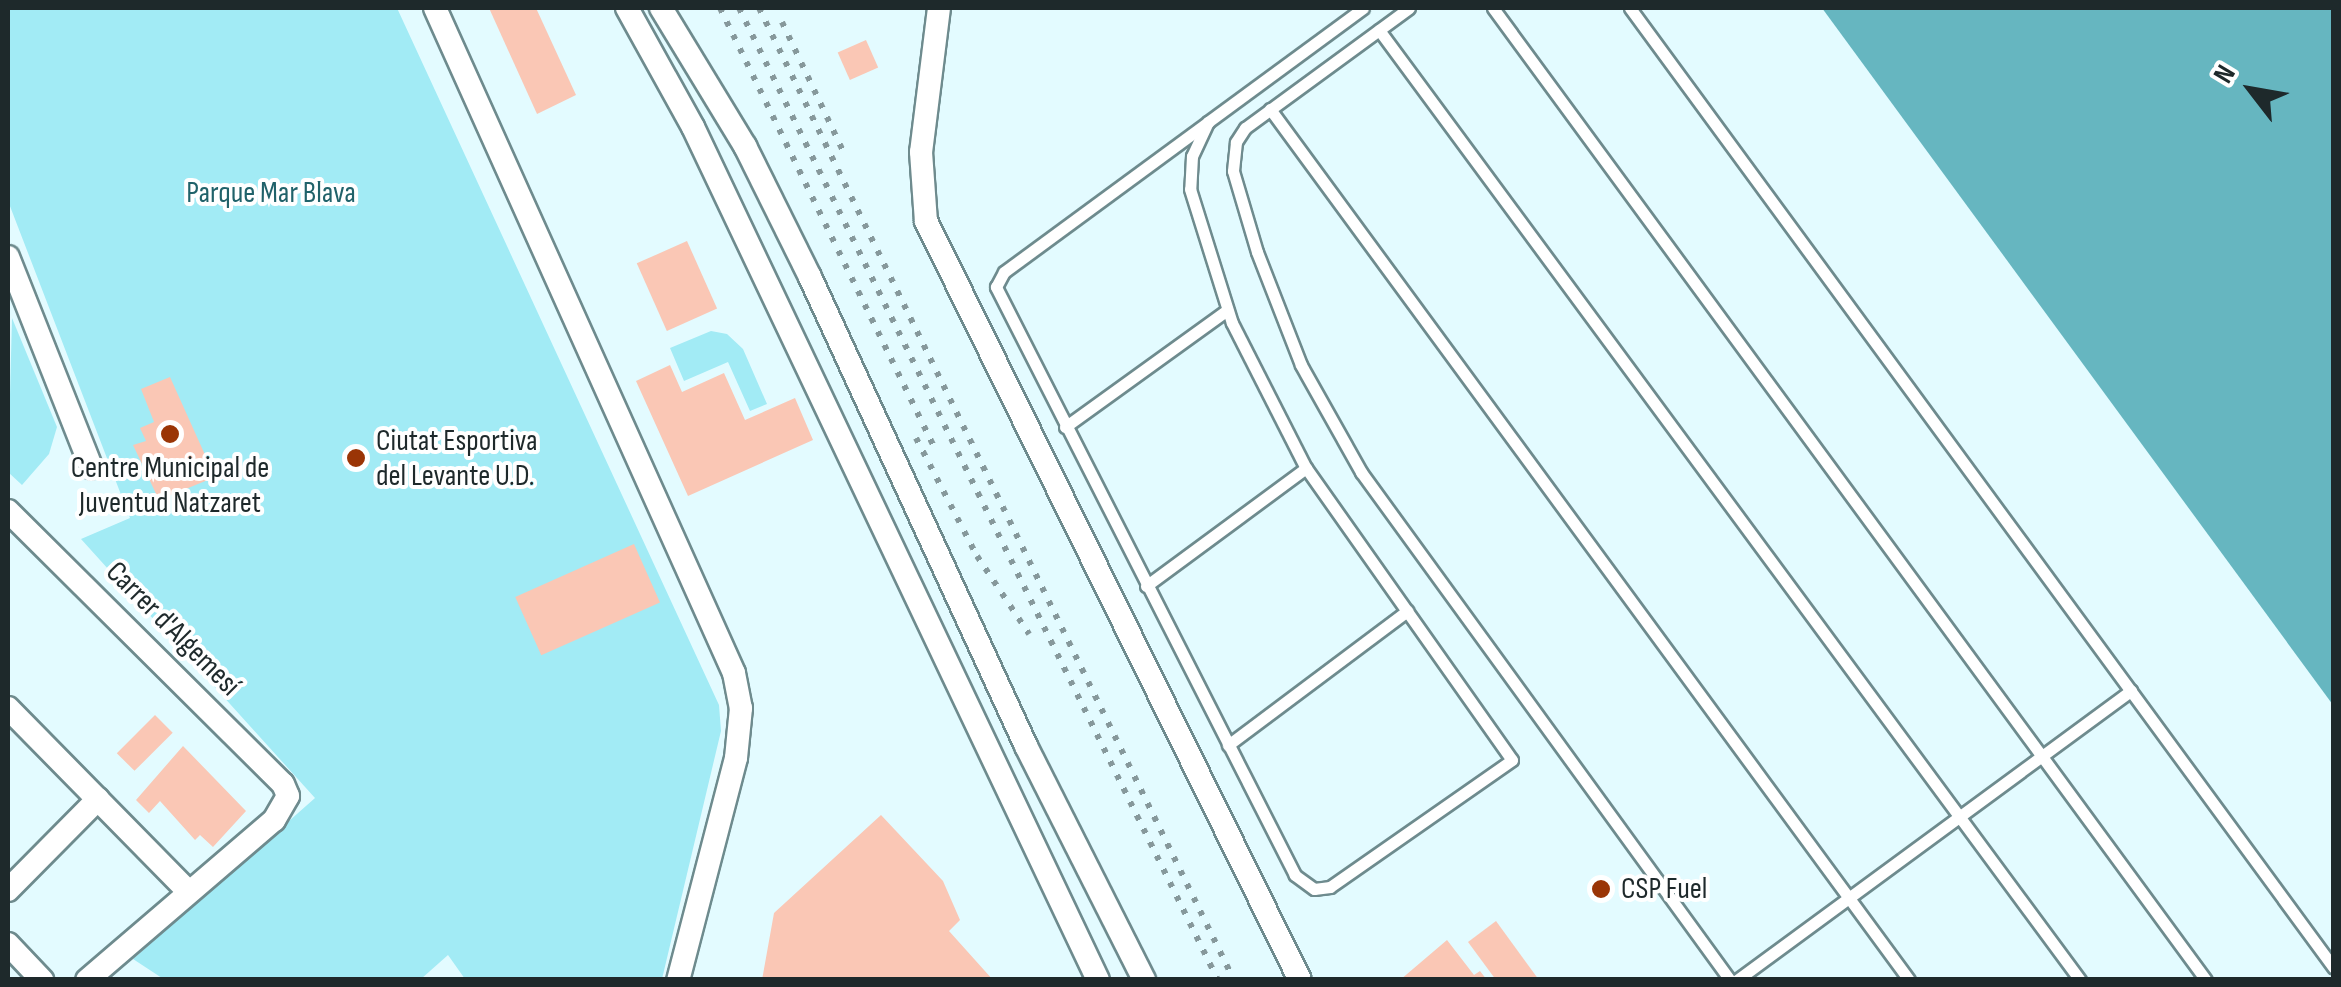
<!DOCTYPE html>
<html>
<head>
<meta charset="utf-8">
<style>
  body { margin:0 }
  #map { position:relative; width:2341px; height:987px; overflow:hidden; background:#e3fbff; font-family:"Sofia Sans Condensed",sans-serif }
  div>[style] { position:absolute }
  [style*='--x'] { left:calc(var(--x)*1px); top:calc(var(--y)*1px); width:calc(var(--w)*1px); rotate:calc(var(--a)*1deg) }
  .green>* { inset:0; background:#a2ebf5 }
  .water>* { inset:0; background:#66b6c0 }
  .building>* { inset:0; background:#fac7b5; transform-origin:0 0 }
  .roads { filter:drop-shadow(2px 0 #6e8b8e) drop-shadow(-2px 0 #6e8b8e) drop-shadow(0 2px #6e8b8e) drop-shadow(0 -2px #6e8b8e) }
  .service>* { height:11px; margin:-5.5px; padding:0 5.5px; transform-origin:5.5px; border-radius:5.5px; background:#fff }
  .minor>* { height:22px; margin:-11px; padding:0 11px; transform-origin:11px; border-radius:11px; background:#fff }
  .rail>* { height:6px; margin-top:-3px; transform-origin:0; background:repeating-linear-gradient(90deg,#86989b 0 5px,transparent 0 15px) }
  .dots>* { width:28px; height:28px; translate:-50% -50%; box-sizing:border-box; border:5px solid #fff; border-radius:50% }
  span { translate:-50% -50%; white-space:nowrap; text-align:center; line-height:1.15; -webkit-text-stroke:8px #fff; paint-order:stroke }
  .park-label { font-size:30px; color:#20626a }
  .poi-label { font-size:30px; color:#1e292b }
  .left { translate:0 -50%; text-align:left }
  .street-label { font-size:30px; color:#1e292b }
  .frame { position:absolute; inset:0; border:10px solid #1e292b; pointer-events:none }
  .north { position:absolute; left:2201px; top:40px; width:100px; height:100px; -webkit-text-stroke:8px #fff; paint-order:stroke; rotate:301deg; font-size:28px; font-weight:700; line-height:40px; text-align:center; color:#1e292b }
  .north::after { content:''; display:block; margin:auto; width:35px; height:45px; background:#1e292b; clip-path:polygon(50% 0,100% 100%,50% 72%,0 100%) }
</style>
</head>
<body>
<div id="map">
  <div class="green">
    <div style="clip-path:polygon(8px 8px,397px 8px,719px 705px,721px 731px,662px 979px,465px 979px,448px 955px,421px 979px,165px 980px,133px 959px,315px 798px,81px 539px,130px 518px,8px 201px)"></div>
    <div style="clip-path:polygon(12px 318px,57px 427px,49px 454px,22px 485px,8px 472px)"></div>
    <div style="clip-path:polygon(711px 331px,727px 334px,743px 349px,767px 404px,750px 411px,728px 362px,684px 381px,670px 348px)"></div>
  </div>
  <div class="water">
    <div style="clip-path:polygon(1822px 8px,2333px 8px,2333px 705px)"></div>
  </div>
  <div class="building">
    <div style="clip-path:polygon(489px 8px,536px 8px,576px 95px,537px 114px)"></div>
    <div style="left:866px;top:40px;width:30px;height:31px;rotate:66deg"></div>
    <div style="left:687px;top:241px;width:74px;height:55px;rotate:66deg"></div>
    <div style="clip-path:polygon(670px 365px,682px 392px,724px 373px,745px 420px,795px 398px,813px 440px,688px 496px,636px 381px)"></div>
    <div style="clip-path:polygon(170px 377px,215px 477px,159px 500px,133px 445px,146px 441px,140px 428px,154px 422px,141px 389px)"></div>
    <div style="left:634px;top:544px;width:64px;height:130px;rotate:66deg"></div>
    <div style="left:155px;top:715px;width:25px;height:54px;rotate:45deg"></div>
    <div style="clip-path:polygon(183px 746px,246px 811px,213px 847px,200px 835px,195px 840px,160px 801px,149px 813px,136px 800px)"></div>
    <div style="clip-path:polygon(881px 815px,943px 881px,960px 920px,949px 931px,993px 980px,762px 980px,774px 913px)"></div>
    <div style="clip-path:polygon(1496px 921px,1539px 980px,1496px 980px,1468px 942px)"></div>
    <div style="clip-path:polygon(1447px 940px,1474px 975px,1480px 971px,1487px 980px,1400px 980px)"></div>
  </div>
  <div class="roads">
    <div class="service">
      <div style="--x:1409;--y:8;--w:203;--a:143.8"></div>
      <div style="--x:1245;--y:128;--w:17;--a:123"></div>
      <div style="--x:1236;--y:142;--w:29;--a:96"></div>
      <div style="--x:1233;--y:171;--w:84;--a:73.5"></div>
      <div style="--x:1257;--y:252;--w:121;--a:68.7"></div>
      <div style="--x:1301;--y:365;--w:123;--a:60.7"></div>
      <div style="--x:1361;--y:472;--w:628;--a:54.01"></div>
      <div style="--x:1493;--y:8;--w:1205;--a:53.74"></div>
      <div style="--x:1630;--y:8;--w:1190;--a:53.75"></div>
      <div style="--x:1379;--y:30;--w:1181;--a:53.58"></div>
      <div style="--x:1270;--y:109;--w:1080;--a:53.73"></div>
      <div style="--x:1208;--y:122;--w:38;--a:115"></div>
      <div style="--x:1192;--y:156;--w:33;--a:93"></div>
      <div style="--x:1190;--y:189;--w:140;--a:72.6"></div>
      <div style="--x:1232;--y:323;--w:163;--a:63"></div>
      <div style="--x:1306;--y:468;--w:357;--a:54.8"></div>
      <div style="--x:1512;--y:760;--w:222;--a:145.1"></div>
      <div style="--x:1330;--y:887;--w:16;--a:173"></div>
      <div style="--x:1314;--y:889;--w:24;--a:-144"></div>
      <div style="--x:1295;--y:875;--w:660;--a:-116.95"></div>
      <div style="--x:996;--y:287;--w:17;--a:-62"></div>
      <div style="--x:1004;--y:272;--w:253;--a:-36.3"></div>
      <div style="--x:1208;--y:122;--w:192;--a:-36.3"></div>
      <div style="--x:1065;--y:427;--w:200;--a:-35.8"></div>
      <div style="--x:1146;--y:586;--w:199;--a:-36.4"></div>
      <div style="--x:1228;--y:745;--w:224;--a:-36.8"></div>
      <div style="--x:1737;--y:980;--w:489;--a:-36.3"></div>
    </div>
    <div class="minor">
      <div style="--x:435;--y:8;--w:729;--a:65.79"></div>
      <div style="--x:734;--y:673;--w:36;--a:79"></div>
      <div style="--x:741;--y:708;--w:50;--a:95.7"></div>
      <div style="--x:736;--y:758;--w:229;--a:104.6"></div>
      <div style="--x:627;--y:8;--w:136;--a:61"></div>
      <div style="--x:693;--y:127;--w:944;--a:64.6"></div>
      <div style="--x:661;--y:8;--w:162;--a:58.7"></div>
      <div style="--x:745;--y:146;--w:146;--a:63.6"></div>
      <div style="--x:810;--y:277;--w:516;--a:65.27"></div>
      <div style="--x:1026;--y:746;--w:262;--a:63.2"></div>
      <div style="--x:939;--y:8;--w:145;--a:97.1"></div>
      <div style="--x:921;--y:152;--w:69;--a:85.9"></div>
      <div style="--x:926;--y:221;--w:846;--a:63.77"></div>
      <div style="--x:8;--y:257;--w:226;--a:68.4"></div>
      <div style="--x:8;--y:511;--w:387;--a:44.8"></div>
      <div style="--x:283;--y:784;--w:13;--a:67"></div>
      <div style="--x:288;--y:796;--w:28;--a:120"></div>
      <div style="--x:274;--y:820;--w:246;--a:139.4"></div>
      <div style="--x:8;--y:708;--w:258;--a:45.5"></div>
      <div style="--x:8;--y:890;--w:128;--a:-45.3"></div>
      <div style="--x:8;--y:944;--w:50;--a:46.6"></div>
    </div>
  </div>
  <div class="rail">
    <div style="--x:720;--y:8;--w:490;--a:64"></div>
    <div style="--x:739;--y:8;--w:1084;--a:63.77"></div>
    <div style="--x:759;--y:8;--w:1082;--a:63.96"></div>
    <div style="--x:782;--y:22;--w:145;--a:64.7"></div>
    <div style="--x:916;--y:438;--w:133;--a:62.7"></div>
    <div style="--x:977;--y:556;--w:94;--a:56.3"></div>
  </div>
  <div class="dots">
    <div style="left:170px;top:434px;background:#9a3506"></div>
    <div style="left:356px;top:458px;background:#9a3506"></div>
    <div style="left:1601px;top:889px;background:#9a3506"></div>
  </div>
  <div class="park-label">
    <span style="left:271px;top:193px">Parque Mar Blava</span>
  </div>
  <div class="poi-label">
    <span class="left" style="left:376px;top:458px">Ciutat Esportiva<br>del Levante U.D.</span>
    <span style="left:170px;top:485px">Centre Municipal de<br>Juventud Natzaret</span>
    <span class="left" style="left:1621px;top:889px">CSP Fuel</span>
  </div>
  <div class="street-label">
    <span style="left:173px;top:629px;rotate:45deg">Carrer d'Algemesí</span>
  </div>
  <div class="frame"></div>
  <div class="north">N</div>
</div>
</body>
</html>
